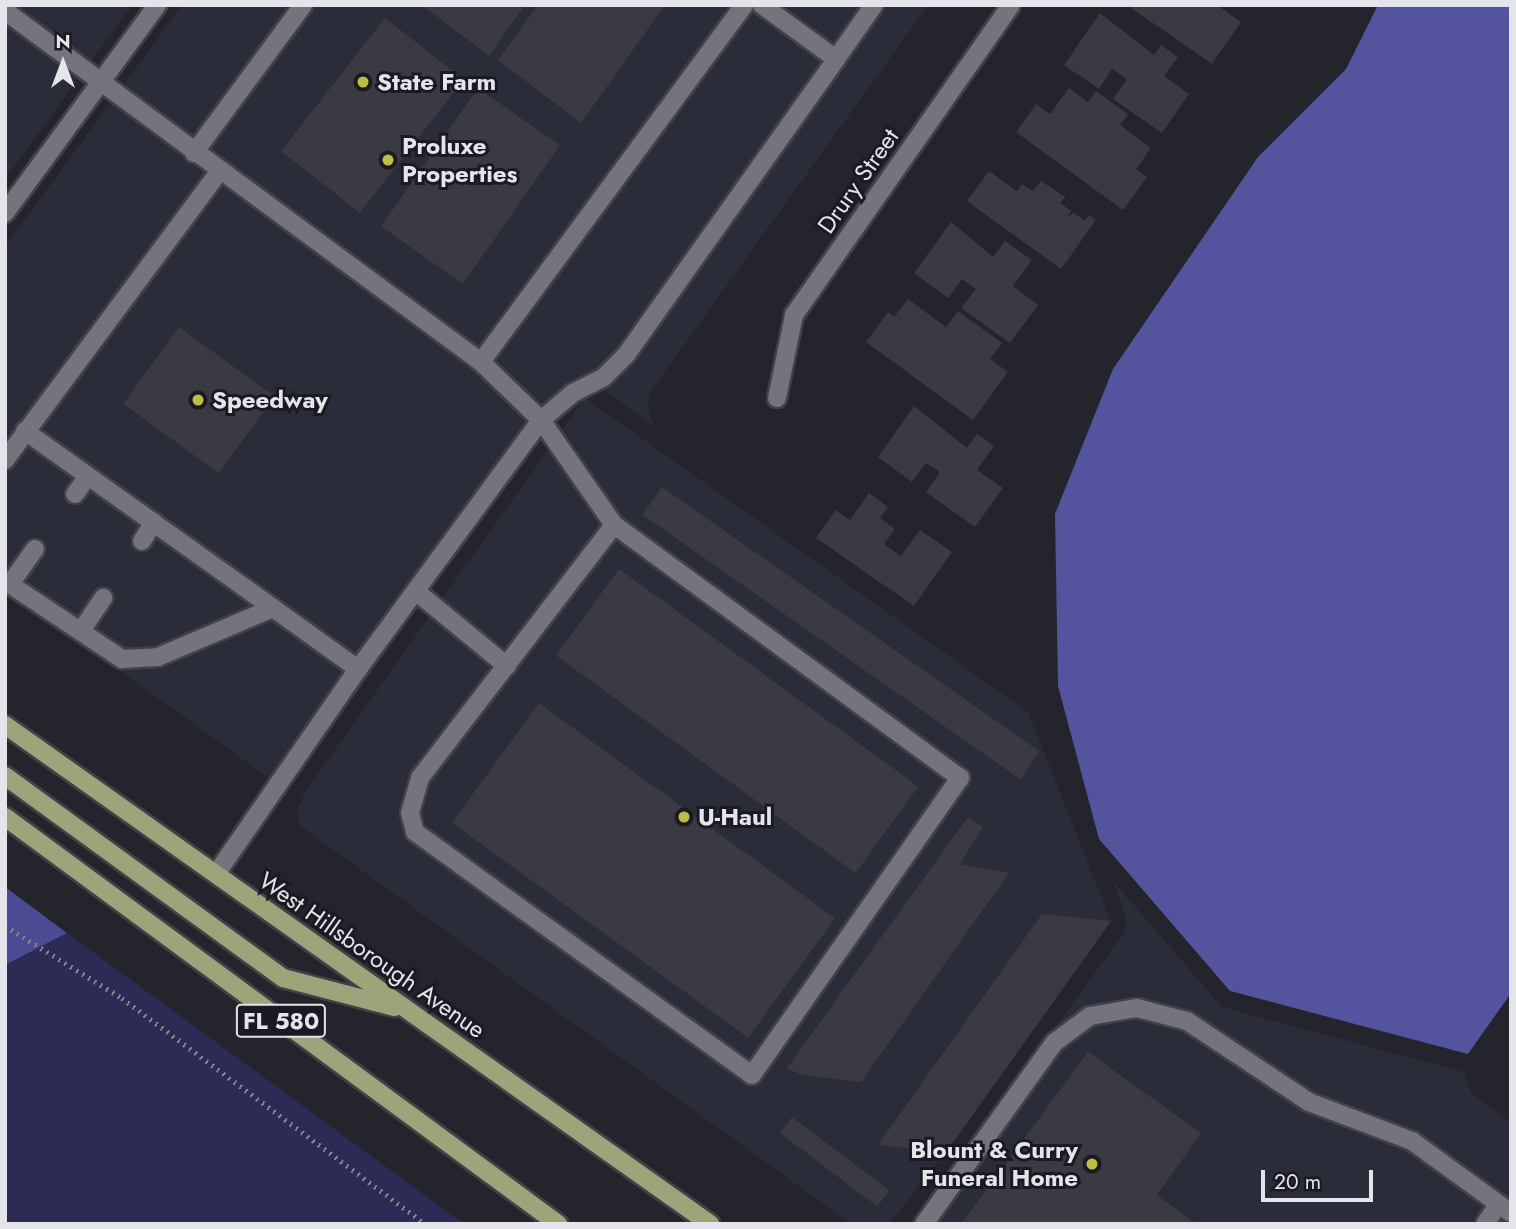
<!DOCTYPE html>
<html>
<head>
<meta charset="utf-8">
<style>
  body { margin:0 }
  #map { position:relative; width:1516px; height:1229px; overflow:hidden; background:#24242c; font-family:Jost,sans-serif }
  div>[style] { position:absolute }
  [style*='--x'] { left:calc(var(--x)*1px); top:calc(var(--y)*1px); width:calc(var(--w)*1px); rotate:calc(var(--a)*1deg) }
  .built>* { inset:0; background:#2b2c3a }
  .green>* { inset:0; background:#2b2b55 }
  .forest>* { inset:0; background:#4c4a93 }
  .water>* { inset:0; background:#54539d }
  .building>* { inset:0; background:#3a3a42; transform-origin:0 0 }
  .path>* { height:4.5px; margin-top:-2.25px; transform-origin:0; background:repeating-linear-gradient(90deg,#828289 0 2px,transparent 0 7px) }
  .roads { filter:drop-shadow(2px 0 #414147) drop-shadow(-2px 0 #414147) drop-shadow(0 2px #414147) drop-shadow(0 -2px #414147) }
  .service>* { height:18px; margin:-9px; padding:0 9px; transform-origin:9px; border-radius:9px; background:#73747c }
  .minor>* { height:18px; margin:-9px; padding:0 9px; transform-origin:9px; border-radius:9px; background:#73747c }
  .primary>* { height:18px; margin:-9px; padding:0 9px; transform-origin:9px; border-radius:9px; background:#9fa379 }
  .dots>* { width:19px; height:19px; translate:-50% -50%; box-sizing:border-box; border:4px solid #1a1b22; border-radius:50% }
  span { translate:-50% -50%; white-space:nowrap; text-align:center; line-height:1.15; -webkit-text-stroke:6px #1a1b22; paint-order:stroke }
  .shield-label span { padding:2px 5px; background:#1a1b22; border:2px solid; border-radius:5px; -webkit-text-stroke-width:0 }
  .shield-label { font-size:23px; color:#e4e5ea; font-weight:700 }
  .poi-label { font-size:24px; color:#e4e5ea; font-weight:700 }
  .left { translate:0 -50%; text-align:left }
  .right { translate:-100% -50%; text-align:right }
  .street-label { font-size:24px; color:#e4e5ea }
  .frame { position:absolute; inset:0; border:7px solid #e4e5ea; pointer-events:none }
  .north { position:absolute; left:28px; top:28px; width:70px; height:70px; -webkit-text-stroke:5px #1a1b22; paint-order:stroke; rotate:0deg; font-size:19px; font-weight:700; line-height:28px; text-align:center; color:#e4e5ea }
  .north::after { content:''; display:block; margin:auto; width:24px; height:32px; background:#e4e5ea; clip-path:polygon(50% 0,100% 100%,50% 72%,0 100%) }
  .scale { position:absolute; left:1261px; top:1170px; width:112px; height:32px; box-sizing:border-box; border:4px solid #e4e5ea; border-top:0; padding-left:9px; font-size:21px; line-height:24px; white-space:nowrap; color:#e4e5ea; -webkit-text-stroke:5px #1a1b22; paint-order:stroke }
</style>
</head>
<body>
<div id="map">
  <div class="built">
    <div style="clip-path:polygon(5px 5px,132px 5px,5px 179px)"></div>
    <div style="clip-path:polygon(182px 5px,928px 5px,651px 391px,647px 403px,653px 425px,593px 383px,576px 383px,287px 791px,5px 588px,5px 247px)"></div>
    <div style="clip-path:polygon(585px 398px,1028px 712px,1111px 921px,946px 1152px,889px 1224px,851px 1224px,299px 825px,297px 809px,307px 789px)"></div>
    <div style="clip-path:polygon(1113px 881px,1222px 1007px,1464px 1072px,1471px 1093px,1511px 1123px,1511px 1224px,911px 1224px,1124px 933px,1127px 920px)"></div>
  </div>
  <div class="green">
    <div style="clip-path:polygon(67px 933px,464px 1224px,5px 1224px,5px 965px)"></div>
  </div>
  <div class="forest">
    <div style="clip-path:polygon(5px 887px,67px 933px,5px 965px)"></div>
  </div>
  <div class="water">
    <div style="clip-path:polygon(1378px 5px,1511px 5px,1511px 993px,1468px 1054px,1230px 991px,1099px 839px,1058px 686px,1055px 514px,1113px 369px,1258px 157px,1346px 69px)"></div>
  </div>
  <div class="building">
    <div style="clip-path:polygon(422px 5px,525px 5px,489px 56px)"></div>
    <div style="clip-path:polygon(538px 5px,665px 5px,581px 123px,498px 60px)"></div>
    <div style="clip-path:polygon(1127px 5px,1217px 5px,1241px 22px,1212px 64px)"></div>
    <div style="clip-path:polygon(1100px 13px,1154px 55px,1161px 45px,1178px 57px,1164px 76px,1189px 94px,1162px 133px,1113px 99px,1127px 79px,1112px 69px,1099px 89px,1064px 65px)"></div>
    <div style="left:385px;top:18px;width:100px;height:169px;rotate:38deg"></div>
    <div style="left:478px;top:88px;width:100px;height:169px;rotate:35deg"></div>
    <div style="clip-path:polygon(1069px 88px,1088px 102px,1096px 91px,1128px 114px,1120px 125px,1151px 148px,1136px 169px,1147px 177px,1123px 210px,1016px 132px,1036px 104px,1050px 114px)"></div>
    <div style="clip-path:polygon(989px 171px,1017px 191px,1022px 184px,1033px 191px,1041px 181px,1065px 197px,1060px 203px,1071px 211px,1067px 217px,1074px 213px,1085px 221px,1089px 215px,1096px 220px,1061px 269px,967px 201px)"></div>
    <div style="clip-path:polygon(951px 222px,993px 257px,1005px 241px,1032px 260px,1013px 286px,1038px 305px,1010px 343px,961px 308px,976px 289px,962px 279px,948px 298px,914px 273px)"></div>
    <div style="clip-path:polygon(908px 299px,946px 327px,958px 311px,1002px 343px,990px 359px,1008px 372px,973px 420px,866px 342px,888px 312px,894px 317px)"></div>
    <div style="left:179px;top:327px;width:118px;height:95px;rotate:36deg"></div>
    <div style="clip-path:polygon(914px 406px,967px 448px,977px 434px,994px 446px,977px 470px,1003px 488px,975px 527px,926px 492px,940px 472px,926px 463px,912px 482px,878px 457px)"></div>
    <div style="left:662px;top:487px;width:461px;height:34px;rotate:35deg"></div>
    <div style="clip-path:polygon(869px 493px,888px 507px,880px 518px,895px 529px,884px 544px,901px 556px,920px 530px,952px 552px,914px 606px,816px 538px,836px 510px,850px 520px)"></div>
    <div style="left:619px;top:569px;width:370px;height:107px;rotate:36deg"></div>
    <div style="left:539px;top:703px;width:366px;height:148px;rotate:36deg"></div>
    <div style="clip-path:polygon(968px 817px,983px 827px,960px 864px,1009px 873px,861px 1082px,802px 1075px,787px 1068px)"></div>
    <div style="clip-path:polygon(1042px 914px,1111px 921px,946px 1152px,878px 1145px)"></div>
    <div style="clip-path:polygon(1088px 1052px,1201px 1133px,1157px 1195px,1196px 1224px,961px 1224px)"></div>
    <div style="left:792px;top:1117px;width:122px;height:20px;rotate:37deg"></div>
  </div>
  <div class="path">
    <div style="--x:5;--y:926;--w:137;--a:31.6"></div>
    <div style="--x:122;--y:998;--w:378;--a:36.7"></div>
  </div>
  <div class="roads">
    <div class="service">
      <div style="--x:5;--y:11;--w:591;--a:36.4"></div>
      <div style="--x:481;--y:362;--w:83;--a:44"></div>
      <div style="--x:541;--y:420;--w:309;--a:126.3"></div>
      <div style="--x:358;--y:669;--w:249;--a:124.7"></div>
      <div style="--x:836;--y:59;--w:66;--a:-54.9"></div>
      <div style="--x:194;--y:153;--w:184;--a:-53.6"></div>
      <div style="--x:481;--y:362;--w:443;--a:-53.6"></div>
      <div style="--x:25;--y:431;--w:305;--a:35.5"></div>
      <div style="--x:5;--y:460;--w:359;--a:-53.4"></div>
      <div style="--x:75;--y:494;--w:22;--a:-54"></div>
      <div style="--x:614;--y:525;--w:319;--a:127.5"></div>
      <div style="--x:420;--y:778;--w:36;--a:106"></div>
      <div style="--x:410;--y:813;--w:20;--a:75"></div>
      <div style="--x:415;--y:832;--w:415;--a:35.8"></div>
      <div style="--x:752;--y:1075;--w:363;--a:-55"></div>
      <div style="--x:960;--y:778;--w:429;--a:-143.8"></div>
      <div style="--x:614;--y:525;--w:128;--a:-124.8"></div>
      <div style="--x:541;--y:420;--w:42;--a:-40.2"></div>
      <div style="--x:573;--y:393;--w:34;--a:-27"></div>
      <div style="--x:603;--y:378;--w:33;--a:-45"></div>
      <div style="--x:626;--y:355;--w:363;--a:-54.6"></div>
      <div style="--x:836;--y:59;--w:92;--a:-143.9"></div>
      <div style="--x:142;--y:541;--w:22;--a:-58"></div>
      <div style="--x:5;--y:581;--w:141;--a:33.7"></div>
      <div style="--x:122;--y:659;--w:36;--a:-3"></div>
      <div style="--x:158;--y:657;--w:125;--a:-23.1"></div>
      <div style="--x:273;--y:608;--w:105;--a:35.7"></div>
      <div style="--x:10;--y:584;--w:43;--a:-54.5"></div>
      <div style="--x:418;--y:593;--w:115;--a:39.4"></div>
      <div style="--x:81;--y:631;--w:40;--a:-56"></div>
      <div style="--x:924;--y:1224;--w:224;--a:-54.3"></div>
      <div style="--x:1055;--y:1042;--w:44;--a:-36.6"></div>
      <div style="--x:1090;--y:1016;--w:48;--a:-9.7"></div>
      <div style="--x:1137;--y:1008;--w:52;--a:14.6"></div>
      <div style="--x:1187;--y:1021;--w:146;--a:33.6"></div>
      <div style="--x:1309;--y:1102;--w:110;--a:20.7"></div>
      <div style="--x:1412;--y:1141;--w:122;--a:36"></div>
      <div style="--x:1485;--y:1224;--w:23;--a:-56"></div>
    </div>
    <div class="minor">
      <div style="--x:5;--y:213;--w:258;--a:-53.8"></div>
      <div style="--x:777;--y:398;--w:85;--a:-78.4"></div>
      <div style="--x:794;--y:315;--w:378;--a:-55"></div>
    </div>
    <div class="primary">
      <div style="--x:5;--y:725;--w:864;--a:35.29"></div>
      <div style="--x:5;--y:776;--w:344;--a:36"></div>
      <div style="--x:283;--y:978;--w:115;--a:14.6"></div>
      <div style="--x:5;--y:817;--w:687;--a:36.35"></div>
    </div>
  </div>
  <div class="dots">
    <div style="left:363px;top:82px;background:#bbc044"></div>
    <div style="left:388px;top:160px;background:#bbc044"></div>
    <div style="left:198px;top:400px;background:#bbc044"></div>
    <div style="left:684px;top:817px;background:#bbc044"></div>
    <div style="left:1092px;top:1164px;background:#bbc044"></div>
  </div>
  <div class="shield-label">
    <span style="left:281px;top:1021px">FL 580</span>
  </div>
  <div class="poi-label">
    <span class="left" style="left:377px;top:82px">State Farm</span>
    <span class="left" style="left:402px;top:160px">Proluxe<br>Properties</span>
    <span class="left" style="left:212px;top:400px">Speedway</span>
    <span class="left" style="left:698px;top:817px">U-Haul</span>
    <span class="right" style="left:1078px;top:1164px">Blount &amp; Curry<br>Funeral Home</span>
  </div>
  <div class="street-label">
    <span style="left:858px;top:181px;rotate:-55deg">Drury Street</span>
    <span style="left:372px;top:955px;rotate:35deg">West Hillsborough Avenue</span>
  </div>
  <div class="frame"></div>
  <div class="north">N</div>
  <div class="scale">20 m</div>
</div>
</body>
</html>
